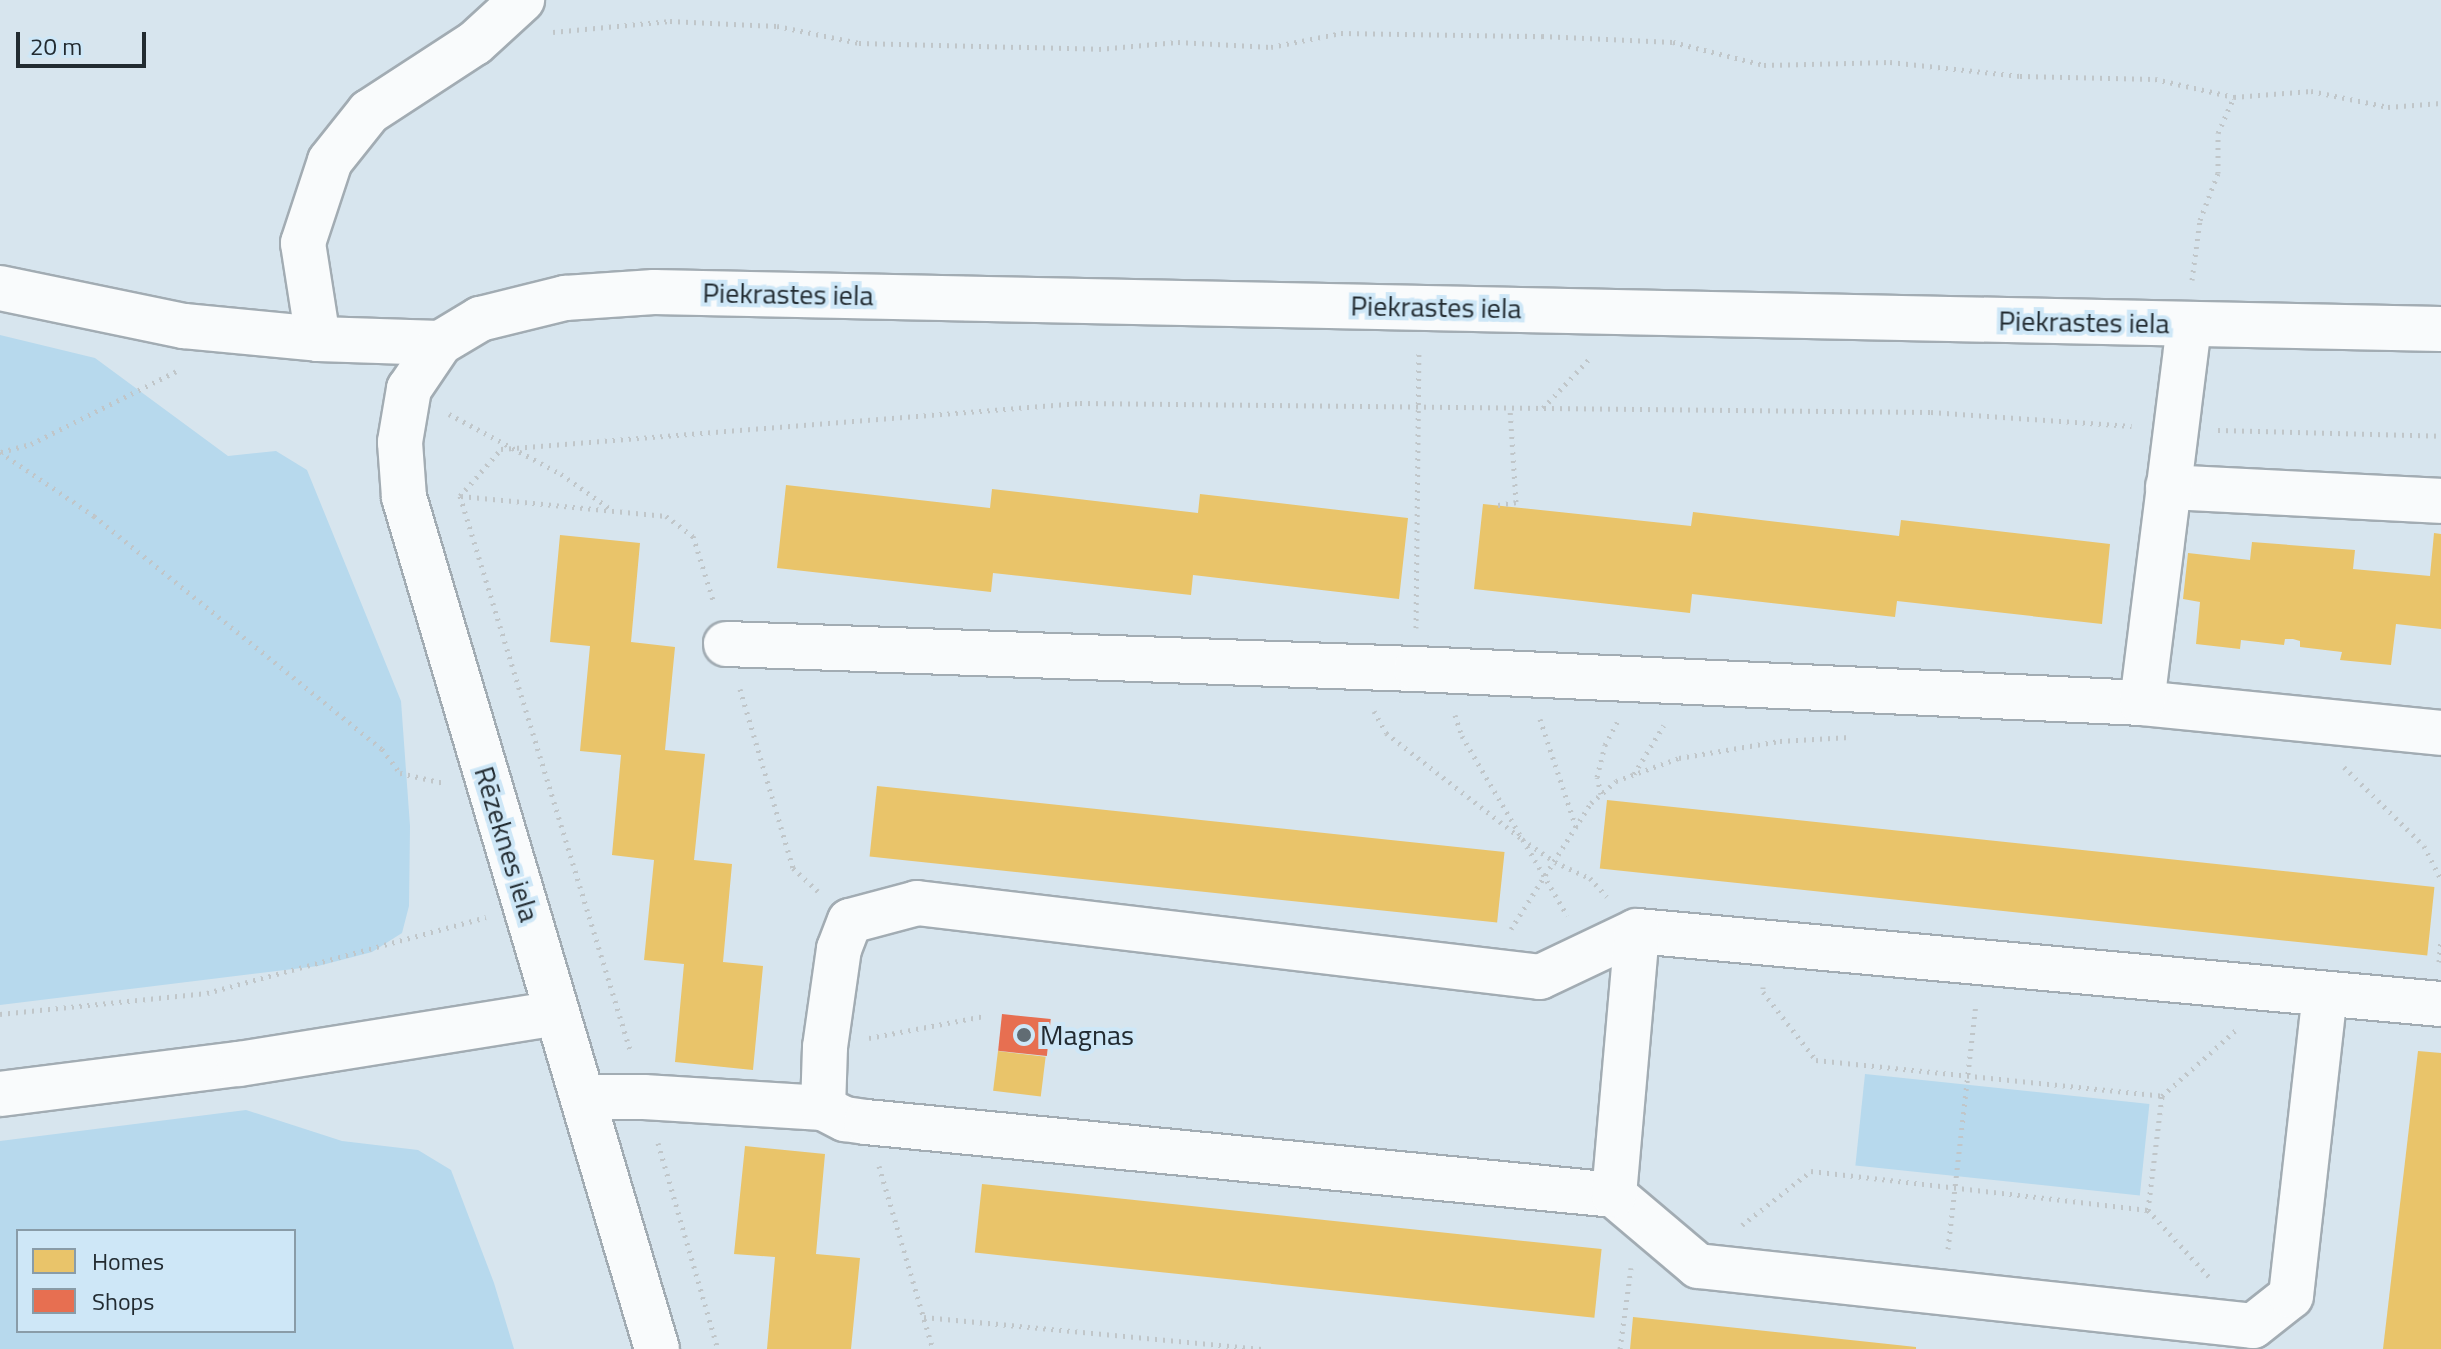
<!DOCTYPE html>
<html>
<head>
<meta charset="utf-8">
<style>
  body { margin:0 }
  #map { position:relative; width:2441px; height:1349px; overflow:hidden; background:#d7e5ee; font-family:"Titillium Web",sans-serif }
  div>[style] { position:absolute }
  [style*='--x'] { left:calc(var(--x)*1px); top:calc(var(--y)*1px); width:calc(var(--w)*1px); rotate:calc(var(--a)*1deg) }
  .green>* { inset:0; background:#b7d9ed; transform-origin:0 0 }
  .homes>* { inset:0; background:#e9c46a; transform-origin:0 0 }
  .shops>* { inset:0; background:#e76f51; transform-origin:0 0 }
  .path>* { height:5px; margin-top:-2.5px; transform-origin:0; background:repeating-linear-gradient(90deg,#c0c6c9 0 2px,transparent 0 8px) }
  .roads { filter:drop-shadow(2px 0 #a2acb3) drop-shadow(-2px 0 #a2acb3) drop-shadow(0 2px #a2acb3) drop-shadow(0 -2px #a2acb3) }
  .minor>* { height:44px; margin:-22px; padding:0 22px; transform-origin:22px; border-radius:22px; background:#f9fbfc }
  .dots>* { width:22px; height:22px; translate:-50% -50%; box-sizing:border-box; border:4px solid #cee7f7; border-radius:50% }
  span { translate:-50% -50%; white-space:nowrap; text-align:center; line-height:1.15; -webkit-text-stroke:8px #cee7f7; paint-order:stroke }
  .street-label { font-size:28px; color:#222b31 }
  .poi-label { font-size:28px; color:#222b31 }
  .left { translate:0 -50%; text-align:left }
  .legend { position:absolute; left:16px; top:1229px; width:280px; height:104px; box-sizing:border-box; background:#cee7f7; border:2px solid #899ca8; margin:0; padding:10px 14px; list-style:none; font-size:24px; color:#222b31 }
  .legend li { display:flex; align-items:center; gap:16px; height:40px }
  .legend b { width:40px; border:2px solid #899ca8 }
  .scale { position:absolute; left:16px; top:32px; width:130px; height:36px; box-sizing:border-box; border:4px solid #222b31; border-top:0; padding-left:10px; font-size:24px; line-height:28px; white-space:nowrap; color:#222b31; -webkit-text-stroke:6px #cee7f7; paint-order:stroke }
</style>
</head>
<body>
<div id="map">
  <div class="green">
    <div style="clip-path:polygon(0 335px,95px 358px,228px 456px,276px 451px,307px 470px,401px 701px,410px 826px,409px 906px,402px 933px,372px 952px,318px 966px,0 1005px)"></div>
    <div style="left:1865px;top:1074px;width:286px;height:92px;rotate:6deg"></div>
    <div style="clip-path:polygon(evenodd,246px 1110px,342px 1141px,418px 1150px,451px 1170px,494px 1283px,514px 1349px,0 1349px,0 1141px,246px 1110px,18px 1231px,294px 1231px,294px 1331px,18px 1331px,18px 1231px)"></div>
  </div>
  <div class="homes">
    <div style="clip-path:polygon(786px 485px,990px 508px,992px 489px,1198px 513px,1200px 494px,1408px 518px,1399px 599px,1193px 575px,1191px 595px,993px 573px,991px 592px,777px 568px)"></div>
    <div style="clip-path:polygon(1483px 504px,1691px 526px,1693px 512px,1899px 536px,1901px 520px,2110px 544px,2102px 624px,1897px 601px,1895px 617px,1692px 594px,1690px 613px,1474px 589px)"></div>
    <div style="clip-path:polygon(2434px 533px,2441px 534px,2441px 629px,2396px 624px,2391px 665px,2340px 660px,2342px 652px,2300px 647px,2300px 641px,2293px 639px,2285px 639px,2284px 645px,2241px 640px,2240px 649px,2196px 644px,2200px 602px,2183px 599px,2188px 553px,2250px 560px,2252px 542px,2355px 550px,2353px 569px,2430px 576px)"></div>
    <div style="clip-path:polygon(560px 535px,640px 543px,631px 642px,675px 647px,665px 750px,705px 754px,694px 860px,732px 864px,723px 962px,763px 966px,753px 1070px,675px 1062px,684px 964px,644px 960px,654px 860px,612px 855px,621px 755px,580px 751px,590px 646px,550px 642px)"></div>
    <div style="left:877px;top:786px;width:631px;height:71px;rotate:6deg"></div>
    <div style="left:1607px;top:800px;width:832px;height:69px;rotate:6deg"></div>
    <div style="left:998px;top:1051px;width:48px;height:40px;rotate:7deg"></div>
    <div style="clip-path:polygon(2418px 1051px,2441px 1053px,2441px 1349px,2383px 1349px)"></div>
    <div style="clip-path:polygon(745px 1146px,825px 1154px,816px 1254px,860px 1258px,851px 1349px,767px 1349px,775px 1257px,734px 1254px)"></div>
    <div style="left:982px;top:1184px;width:623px;height:69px;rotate:6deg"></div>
    <div style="clip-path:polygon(1633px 1317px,1916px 1347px,1916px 1349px,1630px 1349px)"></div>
  </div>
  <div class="shops">
    <div style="left:1002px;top:1014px;width:49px;height:37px;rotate:6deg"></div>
  </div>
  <div class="path">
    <div style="--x:553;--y:32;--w:118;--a:-5.4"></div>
    <div style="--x:670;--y:21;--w:107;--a:2.7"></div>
    <div style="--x:777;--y:26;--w:84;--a:11.7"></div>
    <div style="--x:859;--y:43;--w:240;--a:1.4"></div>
    <div style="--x:1099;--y:49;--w:79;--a:-5.1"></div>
    <div style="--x:1178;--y:42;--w:93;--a:3.1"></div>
    <div style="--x:1271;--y:47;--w:71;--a:-11.3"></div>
    <div style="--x:1341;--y:33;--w:201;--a:0.9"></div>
    <div style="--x:1542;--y:36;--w:131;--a:2.6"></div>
    <div style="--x:1673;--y:42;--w:94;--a:14.2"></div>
    <div style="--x:1764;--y:65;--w:126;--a:-1.4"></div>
    <div style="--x:1890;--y:62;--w:131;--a:6.1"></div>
    <div style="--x:2020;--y:76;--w:135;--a:1.3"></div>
    <div style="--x:2155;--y:79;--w:81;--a:12.8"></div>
    <div style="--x:2192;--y:280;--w:61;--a:-82.4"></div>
    <div style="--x:2200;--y:220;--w:50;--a:-69"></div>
    <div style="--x:2218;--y:173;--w:40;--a:-90"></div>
    <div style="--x:2218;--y:133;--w:39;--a:-66"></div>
    <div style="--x:2234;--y:97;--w:77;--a:-4.5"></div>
    <div style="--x:2311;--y:91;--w:79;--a:11.7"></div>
    <div style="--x:2388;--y:107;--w:53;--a:-4.3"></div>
    <div style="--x:1543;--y:408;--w:70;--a:-46.7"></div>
    <div style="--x:449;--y:414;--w:127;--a:28.2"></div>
    <div style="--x:561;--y:474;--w:62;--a:35.2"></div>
    <div style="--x:2218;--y:430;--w:223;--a:1.5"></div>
    <div style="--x:0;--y:452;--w:114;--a:34.2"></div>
    <div style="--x:94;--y:516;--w:370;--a:39"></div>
    <div style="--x:382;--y:749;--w:30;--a:53"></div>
    <div style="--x:400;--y:773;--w:45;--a:12.8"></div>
    <div style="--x:1;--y:452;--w:31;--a:-15"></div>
    <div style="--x:31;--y:444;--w:163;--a:-26.6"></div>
    <div style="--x:460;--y:496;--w:62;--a:-48.9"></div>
    <div style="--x:501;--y:449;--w:581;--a:-4.54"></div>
    <div style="--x:1080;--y:403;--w:851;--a:0.61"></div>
    <div style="--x:1931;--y:412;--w:201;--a:4"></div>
    <div style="--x:460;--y:496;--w:583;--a:72.93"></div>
    <div style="--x:461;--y:496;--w:206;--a:5.6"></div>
    <div style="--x:666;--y:516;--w:34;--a:37"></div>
    <div style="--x:693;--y:536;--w:70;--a:72.6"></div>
    <div style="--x:1498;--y:505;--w:18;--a:-9"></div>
    <div style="--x:1516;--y:502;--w:94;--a:-93.7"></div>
    <div style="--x:1416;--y:628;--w:278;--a:-89.4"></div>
    <div style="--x:740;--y:689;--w:187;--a:73.5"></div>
    <div style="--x:793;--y:868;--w:35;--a:43"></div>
    <div style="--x:1374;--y:711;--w:25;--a:61"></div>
    <div style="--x:1386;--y:733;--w:172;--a:37.9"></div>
    <div style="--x:1522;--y:839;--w:40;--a:34.9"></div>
    <div style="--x:1555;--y:862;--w:38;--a:25"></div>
    <div style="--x:1590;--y:878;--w:25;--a:48"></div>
    <div style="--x:1455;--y:715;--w:22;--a:72"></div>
    <div style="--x:1462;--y:736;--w:208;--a:59.6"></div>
    <div style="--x:1540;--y:719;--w:114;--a:71.6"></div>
    <div style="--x:2344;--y:767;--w:112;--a:44.6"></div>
    <div style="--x:2424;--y:846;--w:38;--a:63"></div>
    <div style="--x:1634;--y:774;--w:57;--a:-58.5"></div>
    <div style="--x:1601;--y:794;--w:17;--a:-103"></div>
    <div style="--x:1597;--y:777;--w:33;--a:-76"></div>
    <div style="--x:1605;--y:745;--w:27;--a:-62"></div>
    <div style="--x:1511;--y:929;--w:149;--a:-57.6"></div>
    <div style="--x:1591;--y:803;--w:33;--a:-41"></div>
    <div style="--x:1616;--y:781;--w:67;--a:-20.1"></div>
    <div style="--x:1679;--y:758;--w:102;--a:-9.6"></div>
    <div style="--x:1780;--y:741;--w:70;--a:-3.3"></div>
    <div style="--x:2439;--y:962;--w:21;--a:-85"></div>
    <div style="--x:1763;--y:987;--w:5;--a:90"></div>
    <div style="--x:1763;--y:992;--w:86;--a:52.1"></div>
    <div style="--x:1816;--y:1060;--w:348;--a:5.9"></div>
    <div style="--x:2162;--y:1096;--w:102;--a:-41.8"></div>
    <div style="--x:0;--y:1014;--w:208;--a:-5.8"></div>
    <div style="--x:207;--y:993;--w:289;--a:-15.2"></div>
    <div style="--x:869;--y:1038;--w:117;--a:-10.8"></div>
    <div style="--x:658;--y:1143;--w:215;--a:73.8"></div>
    <div style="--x:879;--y:1166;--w:191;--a:73.6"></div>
    <div style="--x:2148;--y:1210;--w:115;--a:-83"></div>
    <div style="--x:1742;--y:1225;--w:88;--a:-38"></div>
    <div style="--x:1811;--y:1171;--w:339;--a:6.6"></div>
    <div style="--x:2148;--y:1210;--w:92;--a:47.6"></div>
    <div style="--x:1948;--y:1249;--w:247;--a:-83.5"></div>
    <div style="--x:924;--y:1317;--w:342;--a:5.4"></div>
    <div style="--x:1620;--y:1349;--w:82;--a:-82.3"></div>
  </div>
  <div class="roads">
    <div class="minor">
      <div style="--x:0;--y:288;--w:188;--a:11.7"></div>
      <div style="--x:184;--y:326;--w:135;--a:5.5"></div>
      <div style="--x:318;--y:339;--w:122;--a:1.9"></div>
      <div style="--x:318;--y:339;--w:97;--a:-98.9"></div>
      <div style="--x:303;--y:243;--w:86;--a:-71.8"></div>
      <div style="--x:330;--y:161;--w:63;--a:-51.5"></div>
      <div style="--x:369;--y:112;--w:126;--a:-33.1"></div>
      <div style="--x:475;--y:43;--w:64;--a:-42.5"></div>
      <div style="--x:2168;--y:487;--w:273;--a:2.9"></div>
      <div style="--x:726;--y:644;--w:690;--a:2.08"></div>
      <div style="--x:1416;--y:669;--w:727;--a:2.68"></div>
      <div style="--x:2142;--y:703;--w:301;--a:5.7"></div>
      <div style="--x:2142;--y:703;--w:381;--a:-82.9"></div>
      <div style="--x:0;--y:1094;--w:241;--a:-7.2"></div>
      <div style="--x:239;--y:1064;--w:321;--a:-9.1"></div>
      <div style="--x:583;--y:1097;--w:61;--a:0"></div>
      <div style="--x:644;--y:1097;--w:179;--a:3.5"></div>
      <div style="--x:823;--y:1108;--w:25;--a:27"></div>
      <div style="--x:845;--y:1119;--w:21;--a:8"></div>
      <div style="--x:866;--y:1122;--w:752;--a:5.57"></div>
      <div style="--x:1614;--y:1195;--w:110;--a:40.2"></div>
      <div style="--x:1698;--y:1266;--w:558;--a:6.17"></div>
      <div style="--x:2253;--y:1326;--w:48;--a:-38.3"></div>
      <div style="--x:2291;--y:1296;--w:303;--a:-83.6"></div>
      <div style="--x:823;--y:1108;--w:61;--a:-88.1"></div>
      <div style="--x:825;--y:1047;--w:99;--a:-81.9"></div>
      <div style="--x:839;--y:949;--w:30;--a:-69"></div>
      <div style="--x:850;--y:921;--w:69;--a:-15"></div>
      <div style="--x:917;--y:903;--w:627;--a:6.77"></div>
      <div style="--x:1540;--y:977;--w:107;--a:-25.4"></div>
      <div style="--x:1637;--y:931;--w:807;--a:5.19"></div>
      <div style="--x:1614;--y:1195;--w:265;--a:-85"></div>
      <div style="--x:657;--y:1349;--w:889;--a:-106.54"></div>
      <div style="--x:404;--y:497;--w:55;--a:-94.2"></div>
      <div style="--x:400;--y:442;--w:54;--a:-80.4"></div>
      <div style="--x:409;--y:389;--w:55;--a:-56"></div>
      <div style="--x:440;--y:343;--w:47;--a:-31"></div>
      <div style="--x:480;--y:319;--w:88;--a:-13.9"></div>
      <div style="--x:565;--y:298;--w:89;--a:-3.9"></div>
      <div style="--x:654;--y:292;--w:1787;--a:1.19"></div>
    </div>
  </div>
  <div class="dots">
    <div style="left:1024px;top:1035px;background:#616c73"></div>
  </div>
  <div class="street-label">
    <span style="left:788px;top:294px;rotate:1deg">Piekrastes iela</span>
    <span style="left:1436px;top:307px;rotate:1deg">Piekrastes iela</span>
    <span style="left:2084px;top:322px;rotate:1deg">Piekrastes iela</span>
    <span style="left:507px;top:844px;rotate:73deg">Rēzeknes iela</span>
  </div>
  <div class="poi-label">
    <span class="left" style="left:1040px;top:1035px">Magnas</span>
  </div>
  <ul class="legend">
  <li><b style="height:22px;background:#e9c46a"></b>Homes</li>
  <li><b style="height:22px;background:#e76f51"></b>Shops</li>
  </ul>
  <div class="scale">20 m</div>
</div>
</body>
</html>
